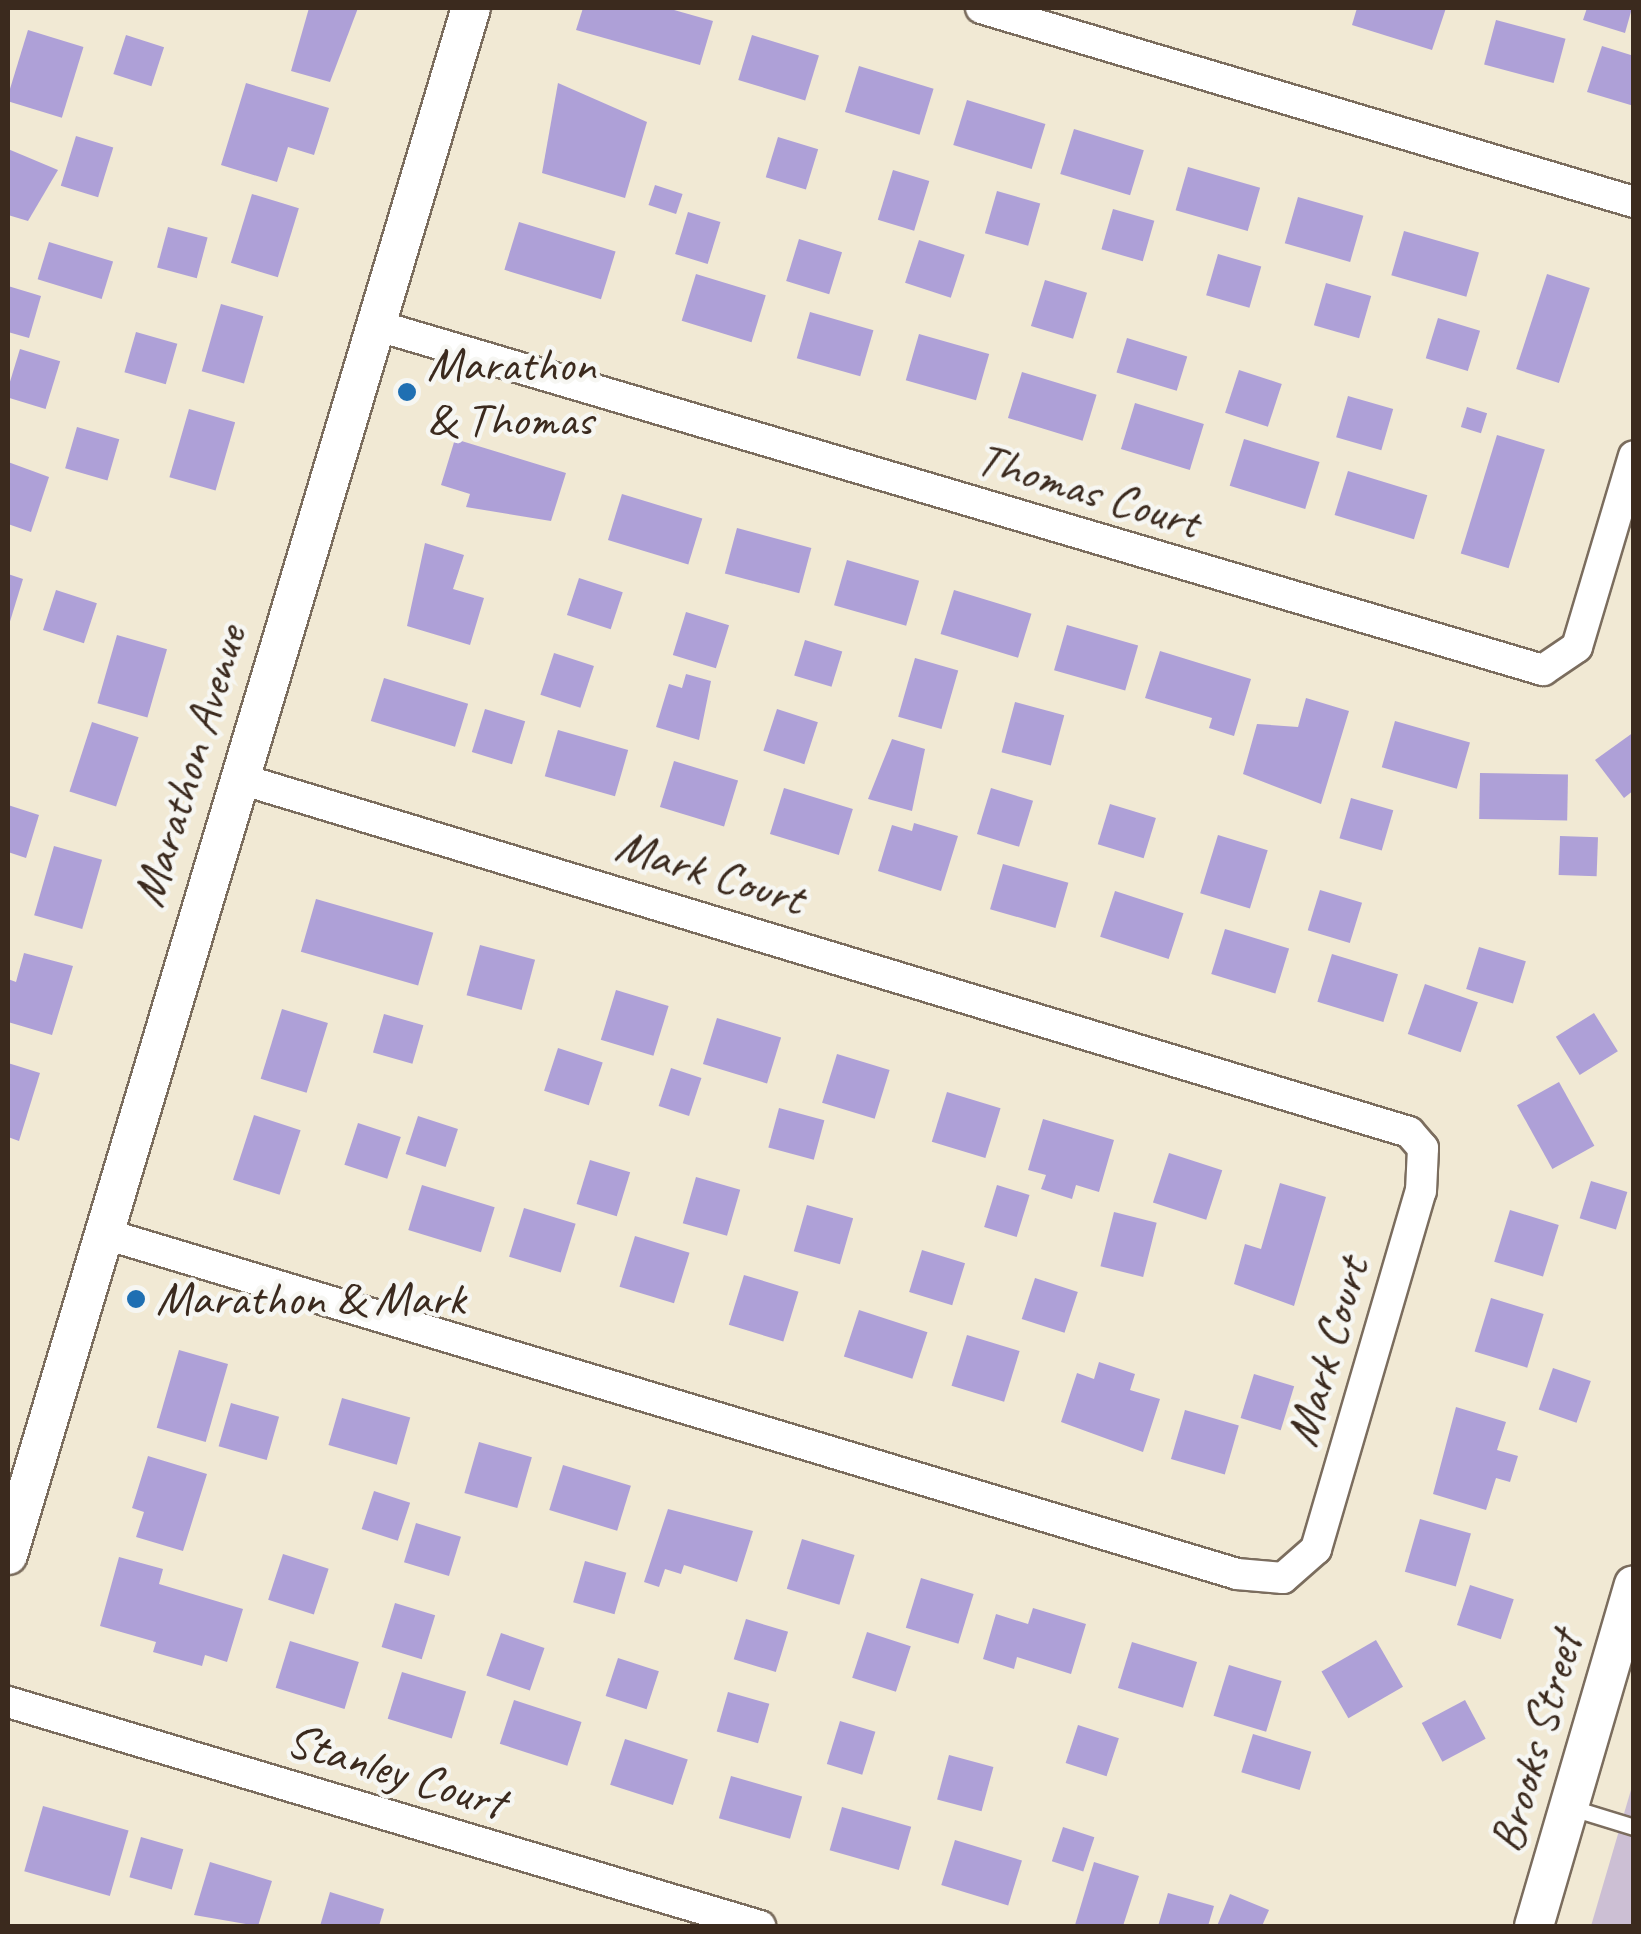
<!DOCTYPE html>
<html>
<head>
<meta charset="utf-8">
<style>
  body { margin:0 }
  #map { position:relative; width:1641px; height:1934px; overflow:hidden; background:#f1e9d4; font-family:Caveat,sans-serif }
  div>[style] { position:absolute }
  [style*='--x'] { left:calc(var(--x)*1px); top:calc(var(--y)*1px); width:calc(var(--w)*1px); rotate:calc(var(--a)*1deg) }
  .industrial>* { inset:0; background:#ccbfd4 }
  .building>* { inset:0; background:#aea0d7; transform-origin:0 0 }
  .roads { filter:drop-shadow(2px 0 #7b6d5e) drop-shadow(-2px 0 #7b6d5e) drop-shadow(0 2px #7b6d5e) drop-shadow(0 -2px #7b6d5e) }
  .service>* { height:15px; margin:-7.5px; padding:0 7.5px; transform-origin:7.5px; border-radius:7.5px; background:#fff }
  .minor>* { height:30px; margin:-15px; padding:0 15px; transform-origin:15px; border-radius:15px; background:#fff }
  .tertiary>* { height:38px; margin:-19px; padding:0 19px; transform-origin:19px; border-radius:19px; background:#fff }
  .dots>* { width:28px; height:28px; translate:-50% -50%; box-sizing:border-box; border:5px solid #f6f6f2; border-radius:50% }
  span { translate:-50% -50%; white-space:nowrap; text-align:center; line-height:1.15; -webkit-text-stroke:9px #f6f6f2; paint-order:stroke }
  .poi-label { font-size:48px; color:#3b2a1e }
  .left { translate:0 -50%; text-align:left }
  .street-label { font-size:48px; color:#3b2a1e }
  .frame { position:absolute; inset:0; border:10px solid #3b2a1e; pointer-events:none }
</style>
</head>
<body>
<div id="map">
  <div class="industrial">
    <div style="clip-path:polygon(1633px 1783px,1633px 1926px,1591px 1926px)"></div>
  </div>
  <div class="building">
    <div style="clip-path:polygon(309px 8px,358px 8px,330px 82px,291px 71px)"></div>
    <div style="clip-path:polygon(583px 8px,667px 8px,713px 21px,700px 65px,576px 30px)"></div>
    <div style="clip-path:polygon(1357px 8px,1446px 8px,1432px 50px,1352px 25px)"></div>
    <div style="clip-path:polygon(1587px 8px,1632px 8px,1625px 33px,1583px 20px)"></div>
    <div style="left:1496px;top:20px;width:72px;height:46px;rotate:15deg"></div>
    <div style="left:28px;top:30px;width:58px;height:74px;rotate:17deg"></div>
    <div style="left:126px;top:35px;width:40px;height:41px;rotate:18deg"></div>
    <div style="left:752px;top:35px;width:70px;height:47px;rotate:17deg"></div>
    <div style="clip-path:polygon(1602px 46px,1634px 56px,1634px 106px,1587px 92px)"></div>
    <div style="left:859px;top:66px;width:78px;height:48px;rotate:17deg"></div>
    <div style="clip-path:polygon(246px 83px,329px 108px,314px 155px,288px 147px,277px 182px,221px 165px)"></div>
    <div style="clip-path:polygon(558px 83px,647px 122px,625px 198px,542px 173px)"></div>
    <div style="left:967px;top:100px;width:82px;height:47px;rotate:17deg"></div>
    <div style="left:1074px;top:129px;width:73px;height:47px;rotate:17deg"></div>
    <div style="left:76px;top:136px;width:39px;height:52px;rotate:17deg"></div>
    <div style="left:778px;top:137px;width:42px;height:42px;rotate:17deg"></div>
    <div style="clip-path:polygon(8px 149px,58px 170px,28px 221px,8px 215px)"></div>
    <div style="left:1188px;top:167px;width:75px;height:45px;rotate:16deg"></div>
    <div style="left:893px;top:170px;width:38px;height:52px;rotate:17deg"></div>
    <div style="left:655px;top:185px;width:29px;height:21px;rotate:18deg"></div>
    <div style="left:997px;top:191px;width:45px;height:44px;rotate:16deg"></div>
    <div style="left:252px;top:194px;width:49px;height:72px;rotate:17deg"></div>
    <div style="left:1298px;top:197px;width:68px;height:48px;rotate:16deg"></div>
    <div style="left:1113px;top:209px;width:43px;height:42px;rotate:16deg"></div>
    <div style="left:688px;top:212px;width:34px;height:44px;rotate:17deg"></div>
    <div style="left:519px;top:222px;width:101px;height:50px;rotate:17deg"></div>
    <div style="left:168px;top:227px;width:41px;height:42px;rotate:15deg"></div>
    <div style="left:1404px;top:231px;width:78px;height:46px;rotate:16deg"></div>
    <div style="left:799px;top:239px;width:45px;height:44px;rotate:17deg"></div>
    <div style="left:919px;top:240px;width:48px;height:45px;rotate:18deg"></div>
    <div style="left:49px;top:242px;width:67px;height:39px;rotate:17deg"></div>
    <div style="left:1218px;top:254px;width:45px;height:43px;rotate:16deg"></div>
    <div style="left:696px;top:274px;width:73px;height:49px;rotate:17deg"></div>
    <div style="left:1547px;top:274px;width:45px;height:100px;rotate:18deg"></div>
    <div style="left:1045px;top:280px;width:44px;height:48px;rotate:17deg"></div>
    <div style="left:1326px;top:283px;width:47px;height:44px;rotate:16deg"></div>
    <div style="clip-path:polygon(8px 286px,41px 296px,29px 338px,8px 332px)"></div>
    <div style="left:221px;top:304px;width:44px;height:70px;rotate:16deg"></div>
    <div style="left:810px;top:312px;width:66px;height:48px;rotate:16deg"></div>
    <div style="left:1438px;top:318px;width:44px;height:42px;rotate:17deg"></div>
    <div style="left:136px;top:332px;width:43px;height:42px;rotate:16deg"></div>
    <div style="left:919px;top:334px;width:73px;height:48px;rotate:16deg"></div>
    <div style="left:1127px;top:338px;width:63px;height:36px;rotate:17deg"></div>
    <div style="left:20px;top:349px;width:42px;height:50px;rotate:17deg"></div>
    <div style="left:1239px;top:370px;width:45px;height:45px;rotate:18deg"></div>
    <div style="left:1022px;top:372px;width:78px;height:48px;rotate:17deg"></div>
    <div style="left:1348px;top:396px;width:47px;height:43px;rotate:16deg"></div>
    <div style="left:1135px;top:403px;width:72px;height:48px;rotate:17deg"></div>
    <div style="left:1467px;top:407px;width:21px;height:21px;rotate:17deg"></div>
    <div style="left:189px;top:409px;width:48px;height:71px;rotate:16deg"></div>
    <div style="left:77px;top:427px;width:44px;height:43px;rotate:16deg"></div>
    <div style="left:1497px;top:435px;width:50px;height:124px;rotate:17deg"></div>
    <div style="clip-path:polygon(455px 439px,566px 473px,551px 521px,466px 507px,470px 494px,441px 485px)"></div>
    <div style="left:1244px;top:439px;width:79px;height:49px;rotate:17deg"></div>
    <div style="clip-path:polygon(8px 462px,49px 477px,31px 532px,8px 524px)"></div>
    <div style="left:1348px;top:471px;width:83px;height:46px;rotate:17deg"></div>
    <div style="left:622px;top:494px;width:84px;height:48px;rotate:17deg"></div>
    <div style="left:737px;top:528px;width:77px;height:47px;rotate:15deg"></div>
    <div style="clip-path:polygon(425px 543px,464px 555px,453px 589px,484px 598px,470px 645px,407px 626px)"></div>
    <div style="left:847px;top:560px;width:75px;height:47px;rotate:16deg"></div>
    <div style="clip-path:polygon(8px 574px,23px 579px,8px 628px)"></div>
    <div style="left:579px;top:578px;width:46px;height:39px;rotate:18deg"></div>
    <div style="left:56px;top:590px;width:43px;height:42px;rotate:18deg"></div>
    <div style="left:954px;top:590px;width:81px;height:46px;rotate:17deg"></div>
    <div style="left:686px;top:612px;width:45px;height:45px;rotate:17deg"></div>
    <div style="left:1067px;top:625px;width:74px;height:47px;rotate:16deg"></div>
    <div style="left:117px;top:635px;width:52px;height:71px;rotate:16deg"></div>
    <div style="left:805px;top:640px;width:39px;height:37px;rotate:17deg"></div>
    <div style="clip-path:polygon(1160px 651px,1251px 679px,1234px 736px,1209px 728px,1212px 718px,1145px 698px)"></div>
    <div style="left:554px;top:653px;width:42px;height:44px;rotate:18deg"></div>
    <div style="left:915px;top:658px;width:45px;height:61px;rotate:16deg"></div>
    <div style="clip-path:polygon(686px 674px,711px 681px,699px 740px,656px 727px,669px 684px,682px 688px)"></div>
    <div style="left:384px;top:678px;width:88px;height:45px;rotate:17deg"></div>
    <div style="clip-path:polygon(1306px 698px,1349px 711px,1321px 804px,1243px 774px,1257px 724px,1298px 727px)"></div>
    <div style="left:1015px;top:702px;width:51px;height:52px;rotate:15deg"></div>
    <div style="left:485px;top:709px;width:42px;height:45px;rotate:17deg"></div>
    <div style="left:777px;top:709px;width:43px;height:44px;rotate:18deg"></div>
    <div style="left:1395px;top:721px;width:78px;height:48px;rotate:16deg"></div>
    <div style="left:92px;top:722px;width:49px;height:73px;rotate:18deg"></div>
    <div style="left:558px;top:730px;width:73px;height:48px;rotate:16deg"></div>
    <div style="clip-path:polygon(1634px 732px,1634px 790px,1624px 798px,1595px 760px)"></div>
    <div style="clip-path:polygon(892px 739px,925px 749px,912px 811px,868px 799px)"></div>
    <div style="left:674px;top:761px;width:67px;height:48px;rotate:17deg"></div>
    <div style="left:1480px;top:773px;width:88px;height:46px;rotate:1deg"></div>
    <div style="left:784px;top:788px;width:72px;height:48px;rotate:17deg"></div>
    <div style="left:991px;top:788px;width:44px;height:48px;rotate:17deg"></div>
    <div style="left:1351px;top:798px;width:44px;height:42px;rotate:16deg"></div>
    <div style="left:1110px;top:804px;width:48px;height:42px;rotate:17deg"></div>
    <div style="clip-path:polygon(8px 805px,39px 815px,26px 858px,8px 852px)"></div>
    <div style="clip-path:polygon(914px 823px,958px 836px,941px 891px,878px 871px,892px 825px,912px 831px)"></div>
    <div style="left:1218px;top:835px;width:52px;height:61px;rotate:17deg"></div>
    <div style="left:1560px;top:836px;width:38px;height:39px;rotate:2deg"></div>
    <div style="left:54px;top:846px;width:50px;height:72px;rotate:16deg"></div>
    <div style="left:1003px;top:864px;width:68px;height:47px;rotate:16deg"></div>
    <div style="left:1320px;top:890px;width:44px;height:42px;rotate:17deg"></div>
    <div style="left:1115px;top:891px;width:72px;height:48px;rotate:18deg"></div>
    <div style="left:316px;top:899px;width:122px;height:55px;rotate:16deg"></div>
    <div style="left:1225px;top:929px;width:67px;height:47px;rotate:17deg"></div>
    <div style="left:480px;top:945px;width:57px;height:52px;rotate:15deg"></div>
    <div style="left:1479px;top:947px;width:49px;height:44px;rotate:17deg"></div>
    <div style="clip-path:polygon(24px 953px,73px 966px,52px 1035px,8px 1022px,8px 979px,16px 982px)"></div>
    <div style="left:1332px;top:954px;width:69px;height:50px;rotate:17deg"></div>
    <div style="left:1425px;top:984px;width:56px;height:53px;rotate:19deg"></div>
    <div style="left:616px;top:990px;width:55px;height:52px;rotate:17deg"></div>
    <div style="left:282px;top:1009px;width:48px;height:73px;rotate:17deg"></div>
    <div style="left:1594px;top:1013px;width:45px;height:45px;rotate:58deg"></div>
    <div style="left:384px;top:1014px;width:41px;height:40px;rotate:16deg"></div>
    <div style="left:717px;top:1018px;width:67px;height:48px;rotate:17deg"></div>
    <div style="left:558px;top:1048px;width:47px;height:45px;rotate:18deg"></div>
    <div style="left:837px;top:1054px;width:55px;height:51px;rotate:17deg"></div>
    <div style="clip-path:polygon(8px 1063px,40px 1073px,19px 1141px,8px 1137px)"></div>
    <div style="left:671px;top:1068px;width:32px;height:40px;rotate:18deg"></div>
    <div style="left:1559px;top:1082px;width:73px;height:48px;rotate:61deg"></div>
    <div style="left:947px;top:1092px;width:56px;height:52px;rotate:17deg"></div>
    <div style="left:779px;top:1108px;width:47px;height:41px;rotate:15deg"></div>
    <div style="left:254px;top:1115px;width:49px;height:68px;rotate:18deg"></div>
    <div style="left:418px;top:1116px;width:42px;height:40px;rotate:18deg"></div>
    <div style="clip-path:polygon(1043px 1119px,1114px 1140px,1099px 1192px,1076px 1185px,1072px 1199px,1041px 1189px,1046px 1175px,1028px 1170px)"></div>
    <div style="left:358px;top:1123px;width:45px;height:44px;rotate:18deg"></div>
    <div style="left:1169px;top:1153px;width:56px;height:52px;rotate:18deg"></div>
    <div style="left:590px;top:1160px;width:42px;height:46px;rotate:17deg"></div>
    <div style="left:696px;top:1177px;width:46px;height:48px;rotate:16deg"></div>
    <div style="left:1591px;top:1181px;width:38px;height:39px;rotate:17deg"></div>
    <div style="clip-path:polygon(1280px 1183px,1326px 1197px,1294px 1306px,1234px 1284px,1245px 1244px,1261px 1249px)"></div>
    <div style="left:422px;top:1185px;width:76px;height:47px;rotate:17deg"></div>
    <div style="left:997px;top:1185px;width:34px;height:44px;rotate:17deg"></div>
    <div style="left:807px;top:1205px;width:48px;height:48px;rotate:16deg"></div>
    <div style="left:524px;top:1208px;width:54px;height:51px;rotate:17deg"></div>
    <div style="left:1510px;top:1210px;width:51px;height:54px;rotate:17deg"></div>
    <div style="left:1114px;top:1212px;width:44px;height:56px;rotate:14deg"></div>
    <div style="left:635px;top:1236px;width:57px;height:53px;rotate:17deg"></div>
    <div style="left:922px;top:1250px;width:45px;height:44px;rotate:17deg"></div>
    <div style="left:744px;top:1275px;width:57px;height:52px;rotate:17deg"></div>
    <div style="left:1035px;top:1278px;width:45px;height:43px;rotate:18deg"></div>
    <div style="left:1491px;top:1298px;width:55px;height:56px;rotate:17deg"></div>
    <div style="left:859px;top:1310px;width:72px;height:49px;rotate:18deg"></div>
    <div style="left:967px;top:1335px;width:55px;height:53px;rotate:17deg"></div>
    <div style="left:179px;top:1350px;width:51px;height:81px;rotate:16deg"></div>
    <div style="clip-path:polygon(1099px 1362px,1135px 1374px,1130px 1390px,1160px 1399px,1143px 1452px,1061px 1422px,1077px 1373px,1094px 1379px)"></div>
    <div style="left:1553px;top:1368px;width:40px;height:44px;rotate:19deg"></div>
    <div style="left:1254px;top:1374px;width:42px;height:46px;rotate:17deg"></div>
    <div style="left:342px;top:1398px;width:71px;height:49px;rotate:16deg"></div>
    <div style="left:231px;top:1403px;width:50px;height:45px;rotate:16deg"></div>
    <div style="clip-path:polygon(1456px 1407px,1506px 1422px,1497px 1450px,1518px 1456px,1510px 1482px,1496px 1478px,1486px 1510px,1433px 1494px)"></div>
    <div style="left:1185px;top:1410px;width:56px;height:51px;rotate:16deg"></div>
    <div style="left:479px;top:1442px;width:55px;height:53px;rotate:16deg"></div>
    <div style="clip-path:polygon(148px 1456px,207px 1474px,183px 1551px,136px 1537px,144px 1512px,132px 1508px)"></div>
    <div style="left:563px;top:1465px;width:71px;height:47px;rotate:17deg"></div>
    <div style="left:374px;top:1491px;width:38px;height:40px;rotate:18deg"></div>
    <div style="clip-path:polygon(668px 1509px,753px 1531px,737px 1582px,684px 1565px,681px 1574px,665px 1569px,659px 1587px,644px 1582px)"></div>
    <div style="left:1420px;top:1519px;width:53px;height:55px;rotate:16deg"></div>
    <div style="left:416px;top:1523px;width:47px;height:41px;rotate:17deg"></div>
    <div style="left:802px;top:1539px;width:55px;height:52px;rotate:17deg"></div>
    <div style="left:283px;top:1554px;width:48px;height:48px;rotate:18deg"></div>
    <div style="clip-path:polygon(119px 1557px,163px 1569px,159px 1584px,243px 1609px,227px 1662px,205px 1655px,202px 1666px,153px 1652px,156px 1642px,100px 1626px)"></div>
    <div style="left:585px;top:1561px;width:43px;height:43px;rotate:16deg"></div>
    <div style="left:921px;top:1578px;width:55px;height:52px;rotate:17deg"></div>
    <div style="left:1470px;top:1585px;width:46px;height:42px;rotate:18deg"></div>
    <div style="left:395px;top:1603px;width:42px;height:46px;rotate:17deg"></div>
    <div style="clip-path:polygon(1033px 1608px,1086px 1624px,1071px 1674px,1017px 1657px,1014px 1669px,983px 1659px,996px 1614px,1028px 1624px)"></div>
    <div style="left:746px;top:1619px;width:44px;height:42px;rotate:17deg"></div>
    <div style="left:867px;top:1632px;width:46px;height:48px;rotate:18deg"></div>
    <div style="left:501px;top:1633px;width:46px;height:45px;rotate:19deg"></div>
    <div style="left:1376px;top:1640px;width:54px;height:63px;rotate:60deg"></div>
    <div style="left:290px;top:1641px;width:72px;height:49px;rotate:17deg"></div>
    <div style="left:1132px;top:1642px;width:68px;height:48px;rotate:17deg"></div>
    <div style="left:618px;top:1658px;width:43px;height:40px;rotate:18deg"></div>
    <div style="left:1229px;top:1665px;width:55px;height:53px;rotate:17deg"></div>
    <div style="left:402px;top:1672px;width:67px;height:49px;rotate:17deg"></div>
    <div style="left:728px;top:1692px;width:43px;height:41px;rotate:16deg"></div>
    <div style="left:514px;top:1700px;width:71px;height:46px;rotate:18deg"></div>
    <div style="left:1465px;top:1700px;width:44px;height:49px;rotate:62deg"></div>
    <div style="left:840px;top:1721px;width:37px;height:45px;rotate:17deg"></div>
    <div style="left:1078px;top:1725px;width:43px;height:40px;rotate:18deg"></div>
    <div style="left:1253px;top:1734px;width:61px;height:40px;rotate:17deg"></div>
    <div style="left:625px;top:1739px;width:66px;height:48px;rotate:18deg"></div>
    <div style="left:949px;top:1755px;width:46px;height:46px;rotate:15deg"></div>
    <div style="left:731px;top:1776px;width:74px;height:44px;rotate:16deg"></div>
    <div style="left:43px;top:1806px;width:89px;height:68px;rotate:16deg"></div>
    <div style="left:842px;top:1807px;width:72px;height:45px;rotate:16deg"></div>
    <div style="left:1063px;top:1827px;width:33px;height:36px;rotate:18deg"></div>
    <div style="left:141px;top:1837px;width:44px;height:42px;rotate:16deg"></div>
    <div style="left:955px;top:1840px;width:70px;height:47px;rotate:17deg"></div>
    <div style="clip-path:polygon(210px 1862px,272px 1881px,258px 1926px,194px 1915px)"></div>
    <div style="clip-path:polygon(1094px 1862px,1139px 1876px,1123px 1926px,1075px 1925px)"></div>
    <div style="clip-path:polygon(330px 1892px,384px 1909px,379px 1926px,320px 1926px)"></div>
    <div style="clip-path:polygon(1168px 1893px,1214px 1906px,1208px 1926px,1158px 1926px)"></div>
    <div style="clip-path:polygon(1230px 1894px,1269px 1910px,1262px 1926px,1217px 1926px)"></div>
  </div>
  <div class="roads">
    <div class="service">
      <div style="--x:1569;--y:1807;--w:68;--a:17.1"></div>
    </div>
    <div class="minor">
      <div style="--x:981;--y:8;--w:681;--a:16.55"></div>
      <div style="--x:375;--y:325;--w:1218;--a:16.46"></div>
      <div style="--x:1543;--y:670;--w:41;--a:-34.1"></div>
      <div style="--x:1577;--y:647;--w:199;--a:-73.4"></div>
      <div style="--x:102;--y:1233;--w:1185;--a:16.72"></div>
      <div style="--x:1237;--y:1574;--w:46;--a:5"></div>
      <div style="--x:1283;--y:1578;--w:44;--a:-41.3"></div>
      <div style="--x:1316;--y:1549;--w:373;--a:-73.7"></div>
      <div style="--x:1421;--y:1191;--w:43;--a:-87.3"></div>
      <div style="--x:1423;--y:1148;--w:21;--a:-131"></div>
      <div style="--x:1409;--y:1132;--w:1224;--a:-163.19"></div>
      <div style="--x:8;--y:1702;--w:785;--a:16.59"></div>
    </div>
    <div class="tertiary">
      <div style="--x:8;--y:1555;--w:1615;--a:-73.34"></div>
      <div style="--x:1534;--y:1926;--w:355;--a:-73.7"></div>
    </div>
  </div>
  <div class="dots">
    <div style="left:407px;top:392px;background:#1f6fb2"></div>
    <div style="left:136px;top:1299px;background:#1f6fb2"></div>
  </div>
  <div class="poi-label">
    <span class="left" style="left:427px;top:392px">Marathon<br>&amp; Thomas</span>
    <span class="left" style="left:156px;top:1299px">Marathon &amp; Mark</span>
  </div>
  <div class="street-label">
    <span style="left:1088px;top:490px;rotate:17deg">Thomas Court</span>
    <span style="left:189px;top:766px;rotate:-73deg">Marathon Avenue</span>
    <span style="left:710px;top:872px;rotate:17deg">Mark Court</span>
    <span style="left:1327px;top:1352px;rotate:-74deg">Mark Court</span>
    <span style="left:1536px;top:1742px;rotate:-74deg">Brooks Street</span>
    <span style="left:396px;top:1771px;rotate:17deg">Stanley Court</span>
  </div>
  <div class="frame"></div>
</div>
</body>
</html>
